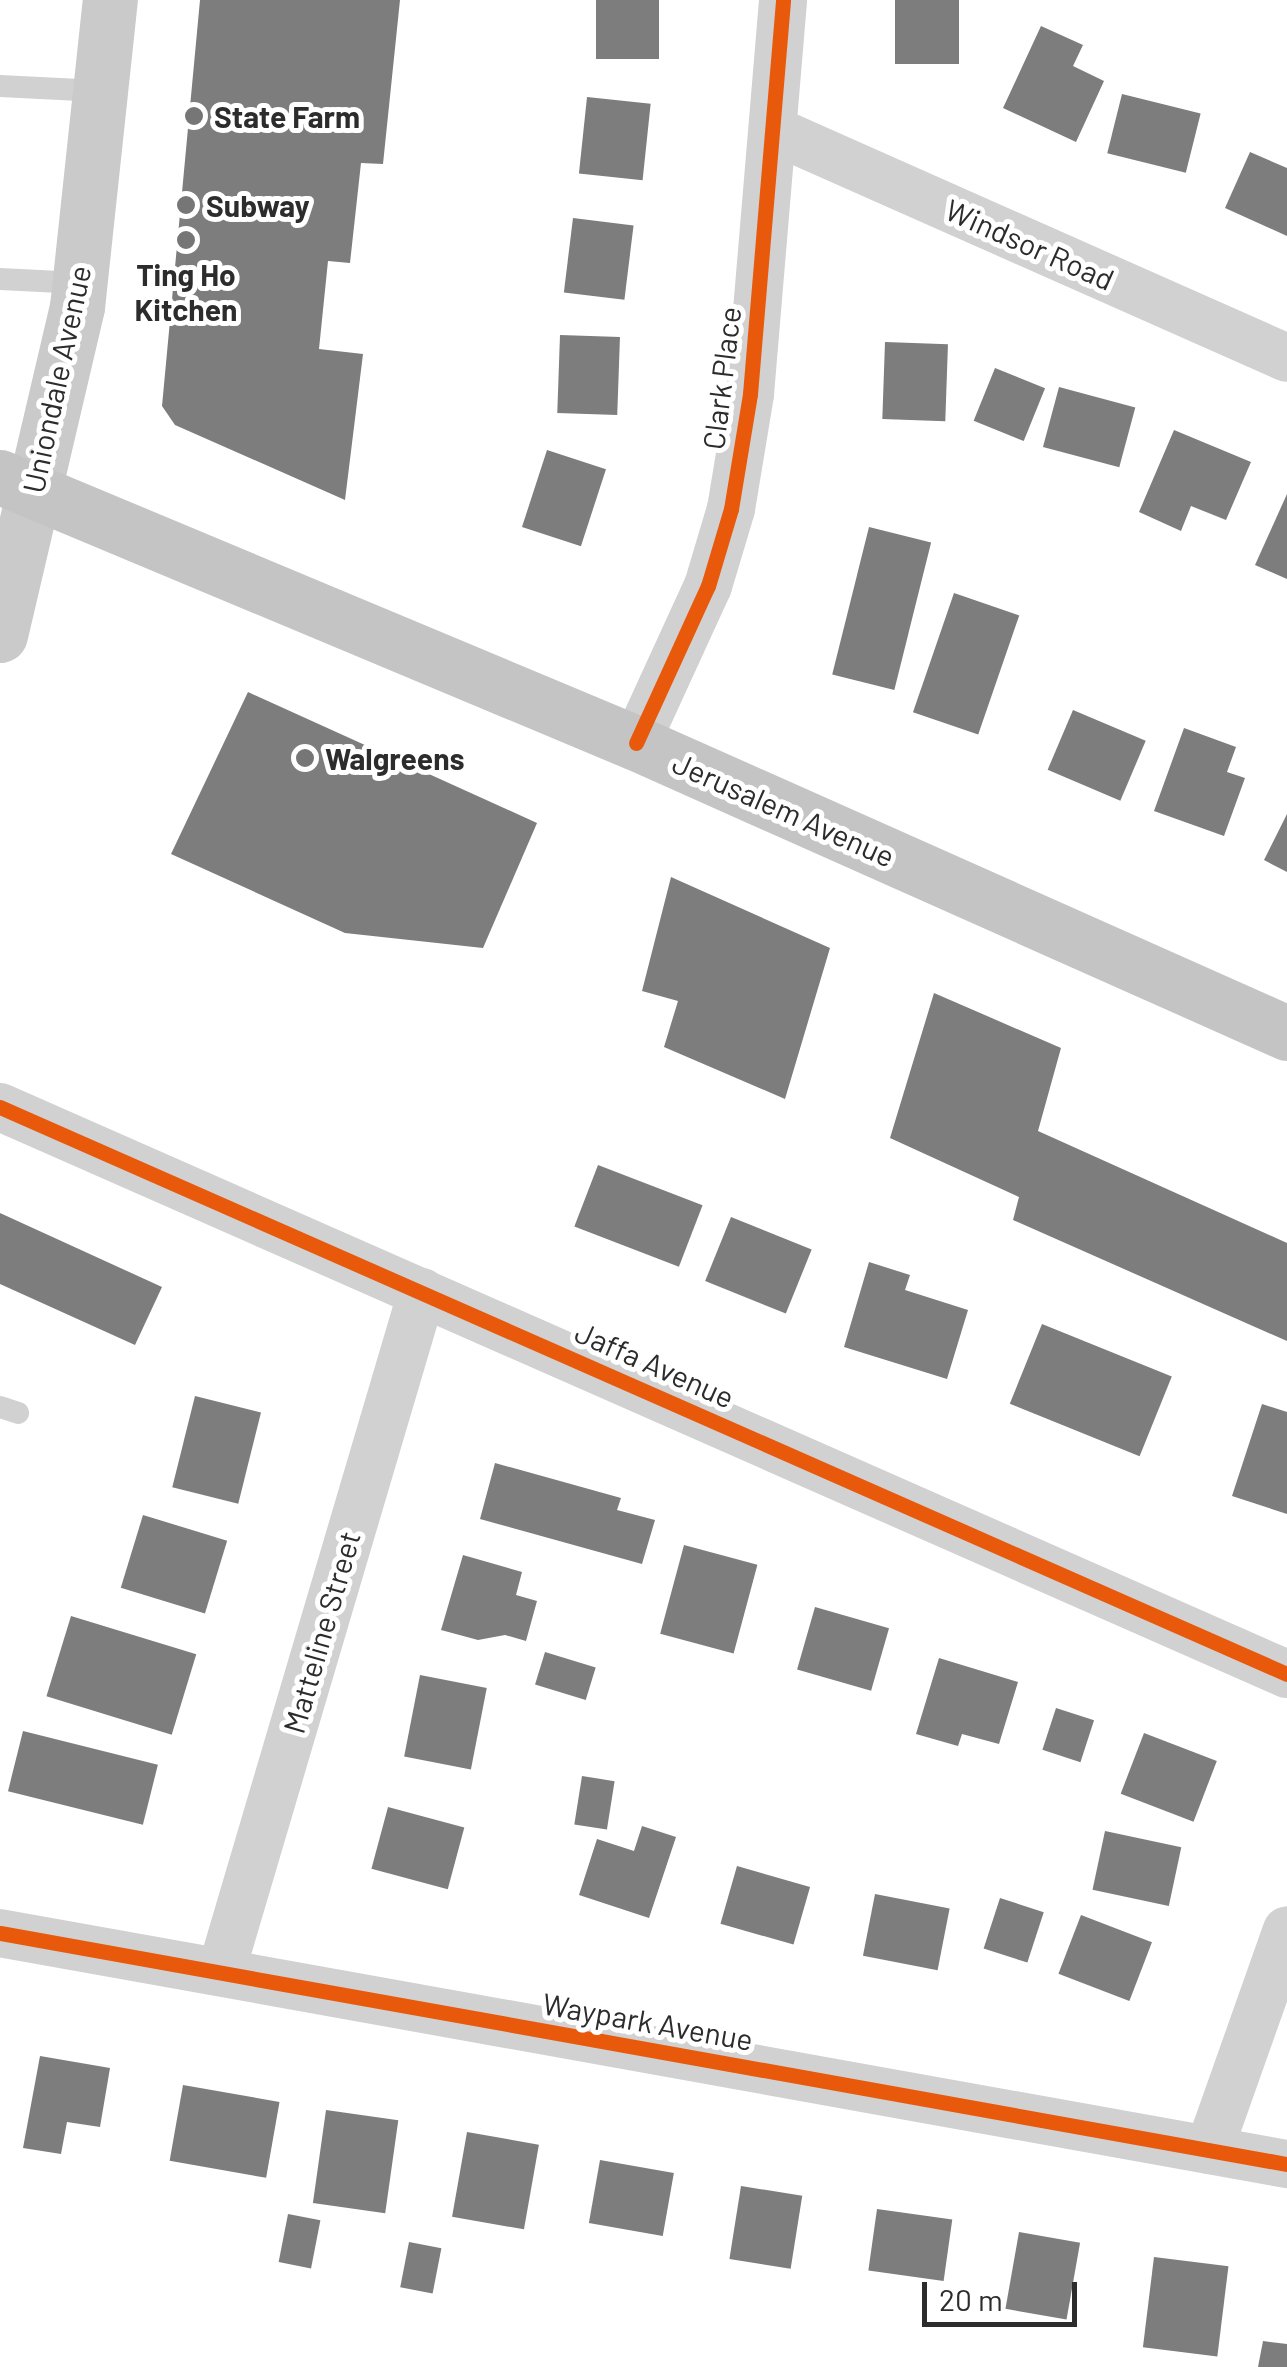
<!DOCTYPE html>
<html>
<head>
<meta charset="utf-8">
<style>
  body { margin:0 }
  #map { position:relative; width:1287px; height:2367px; overflow:hidden; background:#fff; font-family:Barlow,sans-serif }
  div>[style] { position:absolute }
  [style*='--x'] { left:calc(var(--x)*1px); top:calc(var(--y)*1px); width:calc(var(--w)*1px); rotate:calc(var(--a)*1deg) }
  .building>* { inset:0; background:#7d7d7d; transform-origin:0 0 }
  .lane>* { height:22px; margin:-11px; padding:0 11px; transform-origin:11px; border-radius:11px; background:#d1d1d1 }
  .street>* { height:48px; margin:-24px; padding:0 24px; transform-origin:24px; border-radius:24px; background:#d1d1d1 }
  .secondary>* { height:55px; margin:-27.5px; padding:0 27.5px; transform-origin:27.5px; border-radius:27.5px; background:#cacaca }
  .primary>* { height:55px; margin:-27.5px; padding:0 27.5px; transform-origin:27.5px; border-radius:27.5px; background:#c4c4c4 }
  .cycleway>* { height:15px; margin:-7.5px; padding:0 7.5px; transform-origin:7.5px; border-radius:7.5px; background:#e8590c }
  .dots>* { width:28px; height:28px; translate:-50% -50%; box-sizing:border-box; border:5px solid #fff; border-radius:50% }
  span { translate:-50% -50%; white-space:nowrap; text-align:center; line-height:1.15; -webkit-text-stroke:10px #fff; paint-order:stroke }
  .poi-label { font-size:30px; color:#2c2c2c; font-weight:700 }
  .left { translate:0 -50%; text-align:left }
  .street-label { font-size:30px; color:#2c2c2c }
  .scale { position:absolute; left:922px; top:2282px; width:155px; height:45px; box-sizing:border-box; border:5px solid #2c2c2c; border-top:0; padding-left:12px; font-size:30px; line-height:35px; white-space:nowrap; color:#2c2c2c; -webkit-text-stroke:8px #fff; paint-order:stroke }
</style>
</head>
<body>
<div id="map">
  <div class="building">
    <div style="clip-path:polygon(200px 0,400px 0,383px 164px,361px 163px,350px 263px,328px 261px,319px 349px,363px 354px,345px 500px,175px 425px,162px 406px)"></div>
    <div style="left:596px;top:0;width:63px;height:59px"></div>
    <div style="left:895px;top:0;width:64px;height:64px"></div>
    <div style="clip-path:polygon(1041px 26px,1083px 45px,1073px 66px,1104px 81px,1076px 142px,1003px 108px)"></div>
    <div style="left:1122px;top:94px;width:81px;height:61px;rotate:14deg"></div>
    <div style="left:587px;top:97px;width:64px;height:77px;rotate:6deg"></div>
    <div style="clip-path:polygon(1250px 152px,1287px 168px,1287px 236px,1225px 208px)"></div>
    <div style="left:573px;top:218px;width:61px;height:75px;rotate:7deg"></div>
    <div style="left:560px;top:335px;width:60px;height:78px;rotate:2deg"></div>
    <div style="left:885px;top:342px;width:63px;height:77px;rotate:2deg"></div>
    <div style="left:995px;top:368px;width:54px;height:57px;rotate:22deg"></div>
    <div style="left:1059px;top:387px;width:79px;height:62px;rotate:15deg"></div>
    <div style="clip-path:polygon(1174px 430px,1251px 462px,1226px 520px,1191px 506px,1181px 531px,1139px 512px)"></div>
    <div style="left:547px;top:450px;width:62px;height:81px;rotate:18deg"></div>
    <div style="clip-path:polygon(1287px 494px,1287px 579px,1255px 565px)"></div>
    <div style="left:869px;top:527px;width:64px;height:152px;rotate:14deg"></div>
    <div style="left:954px;top:593px;width:69px;height:126px;rotate:19deg"></div>
    <div style="clip-path:polygon(248px 692px,537px 823px,483px 948px,345px 933px,171px 854px)"></div>
    <div style="left:1073px;top:710px;width:79px;height:65px;rotate:23deg"></div>
    <div style="clip-path:polygon(1184px 728px,1236px 747px,1227px 772px,1245px 778px,1224px 836px,1154px 811px)"></div>
    <div style="clip-path:polygon(1287px 814px,1287px 872px,1264px 860px)"></div>
    <div style="clip-path:polygon(671px 877px,830px 948px,785px 1099px,664px 1047px,678px 1001px,642px 991px)"></div>
    <div style="clip-path:polygon(934px 993px,1061px 1048px,1038px 1131px,1287px 1243px,1287px 1341px,1013px 1220px,1019px 1197px,890px 1138px)"></div>
    <div style="left:598px;top:1165px;width:112px;height:66px;rotate:21deg"></div>
    <div style="clip-path:polygon(0 1213px,162px 1287px,135px 1345px,0 1284px)"></div>
    <div style="left:731px;top:1217px;width:87px;height:69px;rotate:22deg"></div>
    <div style="clip-path:polygon(869px 1262px,910px 1275px,905px 1290px,968px 1310px,947px 1379px,844px 1347px)"></div>
    <div style="left:1042px;top:1324px;width:140px;height:86px;rotate:22deg"></div>
    <div style="left:195px;top:1396px;width:68px;height:94px;rotate:14deg"></div>
    <div style="clip-path:polygon(1262px 1404px,1287px 1412px,1287px 1514px,1232px 1496px)"></div>
    <div style="clip-path:polygon(495px 1463px,621px 1498px,617px 1510px,655px 1520px,642px 1564px,480px 1519px)"></div>
    <div style="left:143px;top:1515px;width:88px;height:76px;rotate:17deg"></div>
    <div style="left:684px;top:1545px;width:76px;height:92px;rotate:15deg"></div>
    <div style="clip-path:polygon(463px 1555px,522px 1572px,516px 1595px,537px 1601px,526px 1641px,505px 1635px,478px 1640px,441px 1630px)"></div>
    <div style="left:815px;top:1607px;width:77px;height:65px;rotate:16deg"></div>
    <div style="left:71px;top:1616px;width:131px;height:84px;rotate:17deg"></div>
    <div style="left:545px;top:1652px;width:53px;height:34px;rotate:17deg"></div>
    <div style="clip-path:polygon(939px 1658px,1018px 1682px,999px 1744px,962px 1734px,958px 1746px,916px 1734px)"></div>
    <div style="left:420px;top:1675px;width:68px;height:83px;rotate:11deg"></div>
    <div style="left:1056px;top:1708px;width:40px;height:44px;rotate:18deg"></div>
    <div style="left:23px;top:1731px;width:139px;height:62px;rotate:14deg"></div>
    <div style="left:1144px;top:1733px;width:78px;height:65px;rotate:21deg"></div>
    <div style="left:582px;top:1776px;width:33px;height:49px;rotate:9deg"></div>
    <div style="left:388px;top:1807px;width:79px;height:64px;rotate:15deg"></div>
    <div style="clip-path:polygon(642px 1826px,676px 1837px,649px 1918px,579px 1895px,597px 1839px,634px 1851px)"></div>
    <div style="left:1105px;top:1831px;width:78px;height:60px;rotate:12deg"></div>
    <div style="left:737px;top:1866px;width:76px;height:60px;rotate:16deg"></div>
    <div style="left:875px;top:1894px;width:76px;height:63px;rotate:11deg"></div>
    <div style="left:1000px;top:1898px;width:46px;height:53px;rotate:18deg"></div>
    <div style="left:1081px;top:1915px;width:76px;height:63px;rotate:21deg"></div>
    <div style="clip-path:polygon(40px 2056px,110px 2068px,100px 2127px,67px 2122px,61px 2154px,23px 2148px)"></div>
    <div style="left:183px;top:2085px;width:98px;height:77px;rotate:10deg"></div>
    <div style="left:326px;top:2110px;width:73px;height:94px;rotate:8deg"></div>
    <div style="left:467px;top:2132px;width:73px;height:86px;rotate:10deg"></div>
    <div style="left:600px;top:2160px;width:75px;height:64px;rotate:10deg"></div>
    <div style="left:741px;top:2186px;width:62px;height:74px;rotate:9deg"></div>
    <div style="left:877px;top:2209px;width:76px;height:62px;rotate:8deg"></div>
    <div style="left:288px;top:2214px;width:33px;height:49px;rotate:11deg"></div>
    <div style="left:1019px;top:2232px;width:62px;height:78px;rotate:10deg"></div>
    <div style="left:409px;top:2242px;width:33px;height:46px;rotate:11deg"></div>
    <div style="left:1154px;top:2257px;width:75px;height:91px;rotate:7deg"></div>
    <div style="clip-path:polygon(1263px 2341px,1287px 2344px,1287px 2367px,1258px 2367px)"></div>
  </div>
  <div class="lane">
    <div style="--x:0;--y:86;--w:100;--a:2.9"></div>
    <div style="--x:0;--y:279;--w:80;--a:2.9"></div>
    <div style="--x:0;--y:1407;--w:19;--a:18"></div>
  </div>
  <div class="street">
    <div style="--x:773;--y:130;--w:562;--a:23.92"></div>
    <div style="--x:636;--y:743;--w:173;--a:-65.4"></div>
    <div style="--x:708;--y:586;--w:80;--a:-73.4"></div>
    <div style="--x:731;--y:509;--w:117;--a:-80.6"></div>
    <div style="--x:750;--y:394;--w:395;--a:-85.2"></div>
    <div style="--x:0;--y:1107;--w:1406;--a:23.78"></div>
    <div style="--x:0;--y:1933;--w:1308;--a:10.18"></div>
    <div style="--x:221;--y:1972;--w:709;--a:-73.53"></div>
    <div style="--x:1209;--y:2150;--w:233;--a:-70.5"></div>
  </div>
  <div class="secondary">
    <div style="--x:0;--y:635;--w:337;--a:-76.8"></div>
    <div style="--x:77;--y:307;--w:309;--a:-83.9"></div>
  </div>
  <div class="primary">
    <div style="--x:0;--y:477;--w:689;--a:22.7"></div>
    <div style="--x:636;--y:743;--w:713;--a:24.01"></div>
  </div>
  <div class="cycleway">
    <div style="--x:636;--y:743;--w:173;--a:-65.4"></div>
    <div style="--x:708;--y:586;--w:80;--a:-73.4"></div>
    <div style="--x:731;--y:509;--w:117;--a:-80.6"></div>
    <div style="--x:750;--y:394;--w:395;--a:-85.2"></div>
    <div style="--x:0;--y:1107;--w:1406;--a:23.78"></div>
    <div style="--x:0;--y:1933;--w:1308;--a:10.18"></div>
  </div>
  <div class="dots">
    <div style="left:194px;top:116px;background:#767676"></div>
    <div style="left:186px;top:205px;background:#767676"></div>
    <div style="left:186px;top:240px;background:#767676"></div>
    <div style="left:305px;top:758px;background:#767676"></div>
  </div>
  <div class="poi-label">
    <span class="left" style="left:214px;top:116px">State Farm</span>
    <span class="left" style="left:206px;top:205px">Subway</span>
    <span style="left:186px;top:291px">Ting Ho<br>Kitchen</span>
    <span class="left" style="left:325px;top:758px">Walgreens</span>
  </div>
  <div class="street-label">
    <span style="left:1030px;top:244px;rotate:24deg">Windsor Road</span>
    <span style="left:721px;top:378px;rotate:-83deg">Clark Place</span>
    <span style="left:56px;top:379px;rotate:-78deg">Uniondale Avenue</span>
    <span style="left:784px;top:809px;rotate:24deg">Jerusalem Avenue</span>
    <span style="left:655px;top:1364px;rotate:24deg">Jaffa Avenue</span>
    <span style="left:321px;top:1632px;rotate:-74deg">Matteline Street</span>
    <span style="left:648px;top:2021px;rotate:10deg">Waypark Avenue</span>
  </div>
  <div class="scale">20 m</div>
</div>
</body>
</html>
